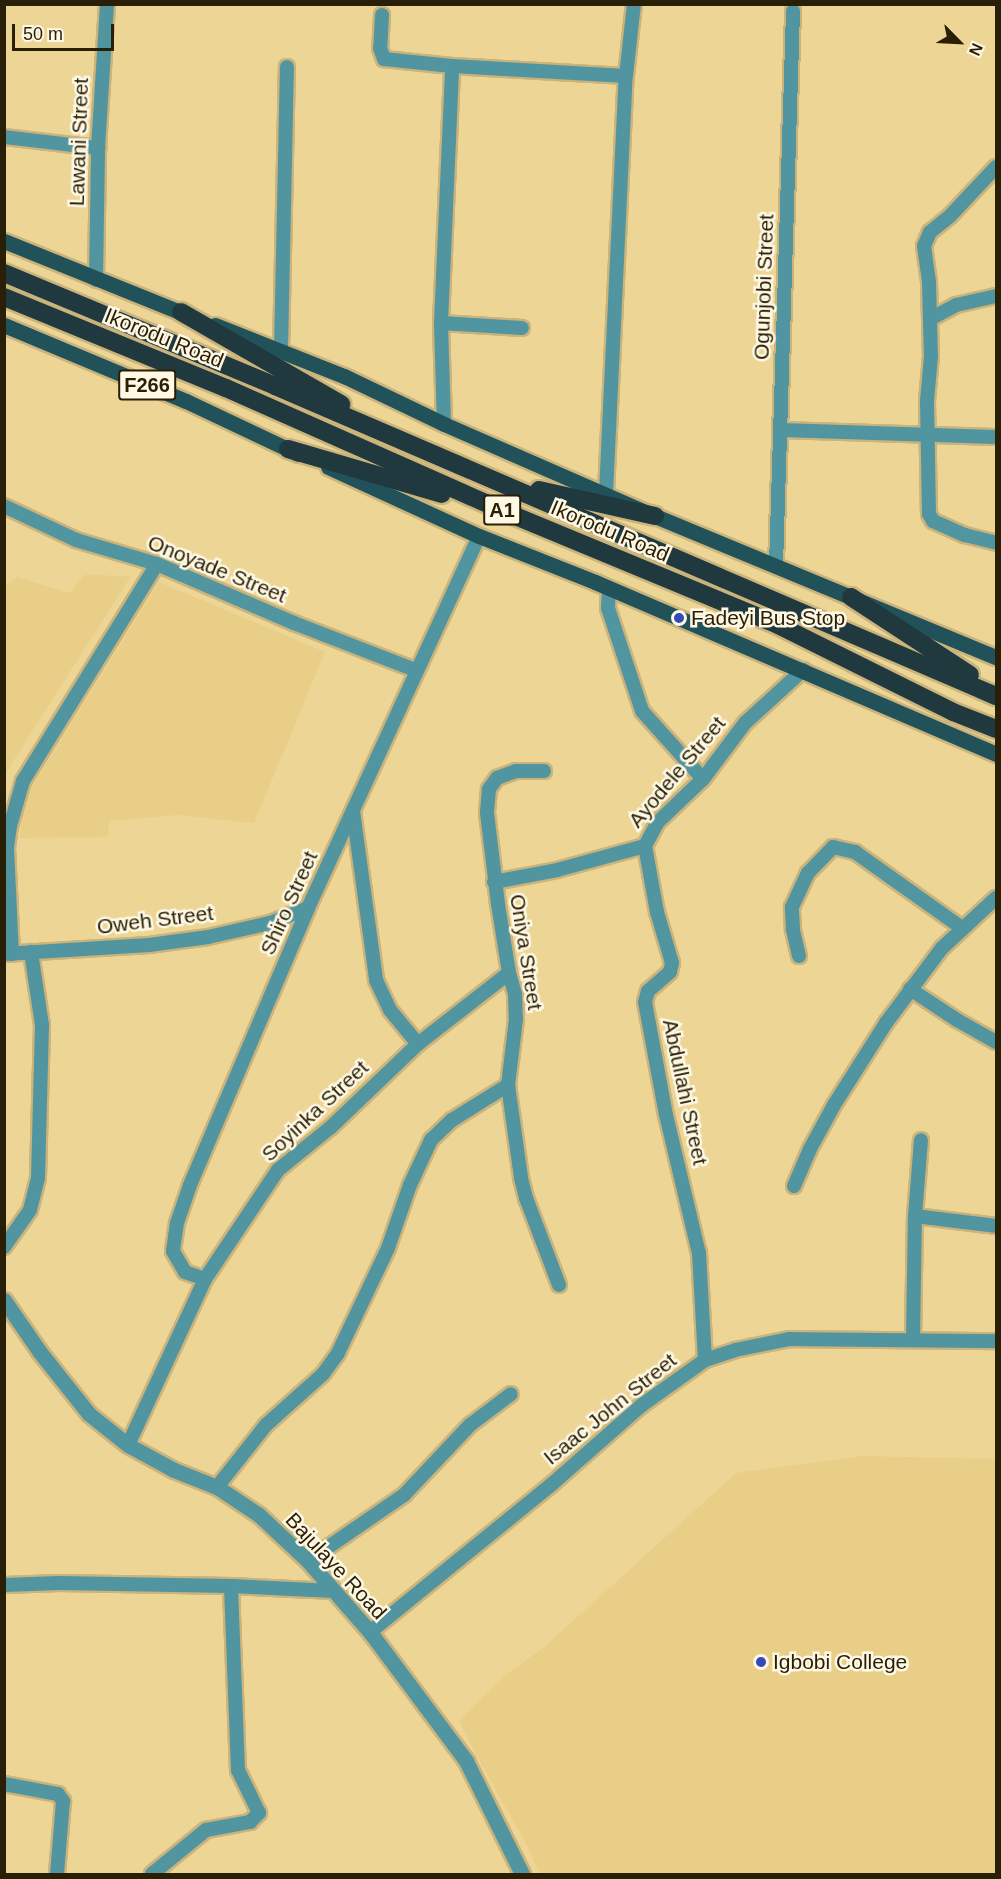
<!DOCTYPE html>
<html>
<head>
<meta charset="utf-8">
<style>
  body { margin:0 }
  #map { position:relative; width:1001px; height:1879px; overflow:hidden; background:#edd596; font-family:Helvetica,sans-serif }
  div>[style] { position:absolute }
  [style*='--x'] { left:calc(var(--x)*1px); top:calc(var(--y)*1px); width:calc(var(--w)*1px); rotate:calc(var(--a)*1deg) }
  .built>* { inset:0; background:#e9ce87 }
  .roads { filter:drop-shadow(2px 0 #cab47c) drop-shadow(-2px 0 #cab47c) drop-shadow(0 2px #cab47c) drop-shadow(0 -2px #cab47c) }
  .minor>* { height:14px; margin:-7px; padding:0 7px; transform-origin:7px; border-radius:7px; background:#5195a1 }
  .tertiary>* { height:15px; margin:-7.5px; padding:0 7.5px; transform-origin:7.5px; border-radius:7.5px; background:#5195a1 }
  .primary>* { height:15px; margin:-7.5px; padding:0 7.5px; transform-origin:7.5px; border-radius:7.5px; background:#21525a }
  .motorway>* { height:18px; margin:-9px; padding:0 9px; transform-origin:9px; border-radius:9px; background:#20393e }
  .dots>* { width:16px; height:16px; translate:-50% -50%; box-sizing:border-box; border:3px solid #fef8e5; border-radius:50% }
  span { translate:-50% -50%; white-space:nowrap; text-align:center; line-height:1.15; -webkit-text-stroke:5px #fef8e5; paint-order:stroke }
  .shield-label span { padding:2px 4px; background:#fef8e5; border:2px solid; border-radius:4px; -webkit-text-stroke-width:0 }
  .shield-label { font-size:20px; color:#291f06; font-weight:700 }
  .street-label { font-size:21px; color:#291f06 }
  .poi-label { font-size:21px; color:#291f06 }
  .left { translate:0 -50%; text-align:left }
  .frame { position:absolute; inset:0; border:6px solid #291f06; pointer-events:none }
  .north { position:absolute; left:929px; top:12px; width:60px; height:60px; -webkit-text-stroke:4px #fef8e5; paint-order:stroke; rotate:114deg; font-size:16px; font-weight:700; line-height:24px; text-align:center; color:#291f06 }
  .north::after { content:''; display:block; margin:auto; width:21px; height:27px; background:#291f06; clip-path:polygon(50% 0,100% 100%,50% 72%,0 100%) }
  .scale { position:absolute; left:12px; top:24px; width:102px; height:27px; box-sizing:border-box; border:3px solid #291f06; border-top:0; padding-left:8px; font-size:18px; line-height:21px; white-space:nowrap; color:#291f06; -webkit-text-stroke:4px #fef8e5; paint-order:stroke }
</style>
</head>
<body>
<div id="map">
  <div class="built">
    <div style="clip-path:polygon(85px 575px,131px 576px,5px 774px,5px 586px,17px 577px,69px 593px)"></div>
    <div style="clip-path:polygon(159px 582px,325px 652px,254px 823px,177px 815px,109px 821px,108px 837px,20px 838px,22px 803px)"></div>
    <div style="clip-path:polygon(863px 1456px,996px 1459px,996px 1874px,540px 1874px,526px 1843px,477px 1757px,459px 1721px,507px 1674px,542px 1649px,736px 1473px)"></div>
  </div>
  <div class="roads">
    <div class="minor">
      <div style="--x:382;--y:15;--w:33;--a:93"></div>
      <div style="--x:380;--y:48;--w:12;--a:70"></div>
      <div style="--x:384;--y:59;--w:68;--a:5.9"></div>
      <div style="--x:452;--y:66;--w:174;--a:3.3"></div>
      <div style="--x:4;--y:137;--w:95;--a:6.7"></div>
      <div style="--x:996;--y:167;--w:67;--a:133.2"></div>
      <div style="--x:950;--y:216;--w:26;--a:141"></div>
      <div style="--x:930;--y:232;--w:15;--a:113"></div>
      <div style="--x:924;--y:246;--w:36;--a:82"></div>
      <div style="--x:929;--y:282;--w:74;--a:88.5"></div>
      <div style="--x:931;--y:356;--w:45;--a:95.1"></div>
      <div style="--x:927;--y:401;--w:113;--a:89"></div>
      <div style="--x:929;--y:514;--w:8;--a:60"></div>
      <div style="--x:933;--y:521;--w:35;--a:24"></div>
      <div style="--x:965;--y:535;--w:32;--a:14"></div>
      <div style="--x:96;--y:280;--w:132;--a:-89.1"></div>
      <div style="--x:98;--y:148;--w:144;--a:-86.4"></div>
      <div style="--x:930;--y:319;--w:30;--a:-28"></div>
      <div style="--x:956;--y:305;--w:41;--a:-12.7"></div>
      <div style="--x:441;--y:323;--w:81;--a:3.5"></div>
      <div style="--x:281;--y:350;--w:283;--a:-88.8"></div>
      <div style="--x:444;--y:424;--w:101;--a:-91.7"></div>
      <div style="--x:441;--y:323;--w:257;--a:-87.5"></div>
      <div style="--x:781;--y:430;--w:215;--a:1.9"></div>
      <div style="--x:606;--y:493;--w:417;--a:-87.3"></div>
      <div style="--x:626;--y:76;--w:72;--a:-83.7"></div>
      <div style="--x:4;--y:506;--w:80;--a:25.3"></div>
      <div style="--x:76;--y:540;--w:84;--a:16.5"></div>
      <div style="--x:157;--y:564;--w:149;--a:23.3"></div>
      <div style="--x:294;--y:623;--w:130;--a:21.2"></div>
      <div style="--x:776;--y:565;--w:554;--a:-88.24"></div>
      <div style="--x:609;--y:588;--w:20;--a:93"></div>
      <div style="--x:608;--y:608;--w:108;--a:71.7"></div>
      <div style="--x:642;--y:711;--w:91;--a:48.1"></div>
      <div style="--x:544;--y:771;--w:28;--a:180"></div>
      <div style="--x:516;--y:771;--w:20;--a:160"></div>
      <div style="--x:497;--y:778;--w:14;--a:126"></div>
      <div style="--x:489;--y:789;--w:24;--a:95"></div>
      <div style="--x:487;--y:813;--w:92;--a:83.1"></div>
      <div style="--x:498;--y:904;--w:70;--a:80.9"></div>
      <div style="--x:509;--y:973;--w:22;--a:74"></div>
      <div style="--x:515;--y:994;--w:25;--a:88"></div>
      <div style="--x:516;--y:1019;--w:66;--a:96.9"></div>
      <div style="--x:508;--y:1085;--w:94;--a:82"></div>
      <div style="--x:521;--y:1178;--w:21;--a:76"></div>
      <div style="--x:526;--y:1198;--w:93;--a:69.2"></div>
      <div style="--x:353;--y:811;--w:171;--a:82.2"></div>
      <div style="--x:376;--y:980;--w:33;--a:65"></div>
      <div style="--x:390;--y:1010;--w:44;--a:50.5"></div>
      <div style="--x:645;--y:846;--w:67;--a:79.7"></div>
      <div style="--x:657;--y:912;--w:53;--a:73.6"></div>
      <div style="--x:672;--y:963;--w:9;--a:103"></div>
      <div style="--x:670;--y:972;--w:29;--a:139"></div>
      <div style="--x:648;--y:991;--w:11;--a:105"></div>
      <div style="--x:645;--y:1002;--w:115;--a:79.5"></div>
      <div style="--x:666;--y:1115;--w:142;--a:76.6"></div>
      <div style="--x:699;--y:1253;--w:107;--a:86.8"></div>
      <div style="--x:494;--y:882;--w:64;--a:-10.8"></div>
      <div style="--x:557;--y:870;--w:91;--a:-15.3"></div>
      <div style="--x:645;--y:846;--w:27;--a:-62"></div>
      <div style="--x:658;--y:822;--w:62;--a:-43.7"></div>
      <div style="--x:703;--y:779;--w:70;--a:-53.1"></div>
      <div style="--x:745;--y:723;--w:79;--a:-42.4"></div>
      <div style="--x:4;--y:954;--w:145;--a:-3.6"></div>
      <div style="--x:149;--y:945;--w:60;--a:-7.7"></div>
      <div style="--x:208;--y:937;--w:64;--a:-12.7"></div>
      <div style="--x:270;--y:923;--w:41;--a:-21.5"></div>
      <div style="--x:12;--y:954;--w:107;--a:-92.7"></div>
      <div style="--x:7;--y:847;--w:21;--a:-82"></div>
      <div style="--x:10;--y:826;--w:47;--a:-73.9"></div>
      <div style="--x:23;--y:781;--w:255;--a:-58.3"></div>
      <div style="--x:799;--y:956;--w:28;--a:-103"></div>
      <div style="--x:793;--y:929;--w:22;--a:-93"></div>
      <div style="--x:792;--y:907;--w:38;--a:-65"></div>
      <div style="--x:808;--y:873;--w:36;--a:-46"></div>
      <div style="--x:833;--y:847;--w:23;--a:13"></div>
      <div style="--x:855;--y:852;--w:131;--a:35.4"></div>
      <div style="--x:910;--y:989;--w:56;--a:33.4"></div>
      <div style="--x:957;--y:1020;--w:45;--a:29.4"></div>
      <div style="--x:794;--y:1186;--w:40;--a:-66.6"></div>
      <div style="--x:810;--y:1149;--w:50;--a:-61.4"></div>
      <div style="--x:834;--y:1105;--w:97;--a:-57.6"></div>
      <div style="--x:886;--y:1023;--w:94;--a:-53.3"></div>
      <div style="--x:942;--y:948;--w:74;--a:-42.8"></div>
      <div style="--x:915;--y:1216;--w:82;--a:7"></div>
      <div style="--x:4;--y:1247;--w:45;--a:-54.9"></div>
      <div style="--x:30;--y:1210;--w:33;--a:-76"></div>
      <div style="--x:38;--y:1178;--w:153;--a:-88.5"></div>
      <div style="--x:42;--y:1025;--w:74;--a:-98.6"></div>
      <div style="--x:205;--y:1279;--w:21;--a:-161"></div>
      <div style="--x:185;--y:1272;--w:24;--a:-120"></div>
      <div style="--x:173;--y:1251;--w:28;--a:-82"></div>
      <div style="--x:177;--y:1223;--w:40;--a:-71.1"></div>
      <div style="--x:190;--y:1185;--w:301;--a:-66.9"></div>
      <div style="--x:308;--y:908;--w:409;--a:-65.3"></div>
      <div style="--x:913;--y:1340;--w:124;--a:-89.1"></div>
      <div style="--x:915;--y:1216;--w:76;--a:-85.5"></div>
      <div style="--x:128;--y:1445;--w:183;--a:-65.1"></div>
      <div style="--x:205;--y:1279;--w:131;--a:-56.2"></div>
      <div style="--x:278;--y:1170;--w:68;--a:-39.1"></div>
      <div style="--x:331;--y:1127;--w:120;--a:-43.7"></div>
      <div style="--x:418;--y:1044;--w:115;--a:-38"></div>
      <div style="--x:217;--y:1487;--w:79;--a:-51.7"></div>
      <div style="--x:266;--y:1425;--w:76;--a:-41.8"></div>
      <div style="--x:323;--y:1374;--w:26;--a:-54"></div>
      <div style="--x:338;--y:1353;--w:116;--a:-64.5"></div>
      <div style="--x:388;--y:1248;--w:67;--a:-70.8"></div>
      <div style="--x:410;--y:1185;--w:50;--a:-65"></div>
      <div style="--x:431;--y:1140;--w:29;--a:-44"></div>
      <div style="--x:452;--y:1120;--w:66;--a:-32"></div>
      <div style="--x:308;--y:1561;--w:116;--a:-34.5"></div>
      <div style="--x:404;--y:1495;--w:96;--a:-46.7"></div>
      <div style="--x:470;--y:1425;--w:51;--a:-37.1"></div>
      <div style="--x:4;--y:1585;--w:55;--a:-2.1"></div>
      <div style="--x:59;--y:1583;--w:172;--a:1"></div>
      <div style="--x:231;--y:1586;--w:102;--a:2.8"></div>
      <div style="--x:370;--y:1632;--w:235;--a:-39.1"></div>
      <div style="--x:552;--y:1484;--w:120;--a:-41.3"></div>
      <div style="--x:642;--y:1405;--w:77;--a:-35.5"></div>
      <div style="--x:705;--y:1360;--w:32;--a:-18"></div>
      <div style="--x:735;--y:1350;--w:55;--a:-11.5"></div>
      <div style="--x:789;--y:1339;--w:207;--a:0.6"></div>
      <div style="--x:4;--y:1784;--w:55;--a:10.5"></div>
      <div style="--x:58;--y:1794;--w:9;--a:54"></div>
      <div style="--x:63;--y:1801;--w:73;--a:94.7"></div>
      <div style="--x:152;--y:1874;--w:70;--a:-39.2"></div>
      <div style="--x:206;--y:1830;--w:45;--a:-10.3"></div>
      <div style="--x:250;--y:1822;--w:13;--a:-45"></div>
      <div style="--x:259;--y:1813;--w:48;--a:-116"></div>
      <div style="--x:238;--y:1770;--w:184;--a:-92.2"></div>
    </div>
    <div class="tertiary">
      <div style="--x:4;--y:1300;--w:62;--a:55.5"></div>
      <div style="--x:39;--y:1351;--w:80;--a:51.6"></div>
      <div style="--x:89;--y:1414;--w:50;--a:38.5"></div>
      <div style="--x:128;--y:1445;--w:52;--a:28.5"></div>
      <div style="--x:174;--y:1470;--w:46;--a:21.6"></div>
      <div style="--x:217;--y:1487;--w:50;--a:33.7"></div>
      <div style="--x:259;--y:1515;--w:67;--a:43.2"></div>
      <div style="--x:308;--y:1561;--w:94;--a:48.9"></div>
      <div style="--x:370;--y:1632;--w:161;--a:53.3"></div>
      <div style="--x:466;--y:1761;--w:126;--a:63.6"></div>
    </div>
    <div class="primary">
      <div style="--x:4;--y:241;--w:201;--a:22"></div>
      <div style="--x:4;--y:325;--w:197;--a:22.7"></div>
      <div style="--x:186;--y:401;--w:124;--a:25.3"></div>
      <div style="--x:215;--y:325;--w:139;--a:21.6"></div>
      <div style="--x:344;--y:376;--w:111;--a:25.6"></div>
      <div style="--x:444;--y:424;--w:230;--a:23.6"></div>
      <div style="--x:655;--y:516;--w:369;--a:22.5"></div>
      <div style="--x:328;--y:467;--w:166;--a:24.6"></div>
      <div style="--x:479;--y:536;--w:125;--a:21.6"></div>
      <div style="--x:595;--y:582;--w:436;--a:23.2"></div>
    </div>
    <div class="motorway">
      <div style="--x:4;--y:273;--w:294;--a:22.6"></div>
      <div style="--x:275;--y:386;--w:785;--a:23.27"></div>
      <div style="--x:4;--y:297;--w:240;--a:22.3"></div>
      <div style="--x:226;--y:388;--w:308;--a:23.9"></div>
      <div style="--x:508;--y:513;--w:292;--a:22.5"></div>
      <div style="--x:778;--y:625;--w:195;--a:26.4"></div>
      <div style="--x:953;--y:712;--w:46;--a:21.6"></div>
      <div style="--x:181;--y:312;--w:185;--a:29.9"></div>
      <div style="--x:288;--y:449;--w:160;--a:16.3"></div>
      <div style="--x:539;--y:490;--w:119;--a:12.6"></div>
      <div style="--x:851;--y:597;--w:142;--a:33.2"></div>
    </div>
  </div>
  <div class="dots">
    <div style="left:679px;top:618px;background:#3449bb"></div>
    <div style="left:761px;top:1662px;background:#3449bb"></div>
  </div>
  <div class="shield-label">
    <span style="left:147px;top:385px">F266</span>
    <span style="left:502px;top:510px">A1</span>
  </div>
  <div class="street-label">
    <span style="left:79px;top:142px;rotate:-88deg">Lawani Street</span>
    <span style="left:764px;top:287px;rotate:-88deg">Ogunjobi Street</span>
    <span style="left:164px;top:338px;rotate:22deg">Ikorodu Road</span>
    <span style="left:610px;top:531px;rotate:23deg">Ikorodu Road</span>
    <span style="left:217px;top:569px;rotate:22deg">Onoyade Street</span>
    <span style="left:677px;top:772px;rotate:-50deg">Ayodele Street</span>
    <span style="left:289px;top:903px;rotate:-66deg">Shiro Street</span>
    <span style="left:155px;top:920px;rotate:-7deg">Oweh Street</span>
    <span style="left:526px;top:952px;rotate:81deg">Oniya Street</span>
    <span style="left:685px;top:1092px;rotate:78deg">Abdullahi Street</span>
    <span style="left:315px;top:1111px;rotate:-43deg">Soyinka Street</span>
    <span style="left:610px;top:1409px;rotate:-39deg">Isaac John Street</span>
    <span style="left:336px;top:1566px;rotate:47deg">Bajulaye Road</span>
  </div>
  <div class="poi-label">
    <span class="left" style="left:691px;top:618px">Fadeyi Bus Stop</span>
    <span class="left" style="left:773px;top:1662px">Igbobi College</span>
  </div>
  <div class="frame"></div>
  <div class="north">N</div>
  <div class="scale">50 m</div>
</div>
</body>
</html>
